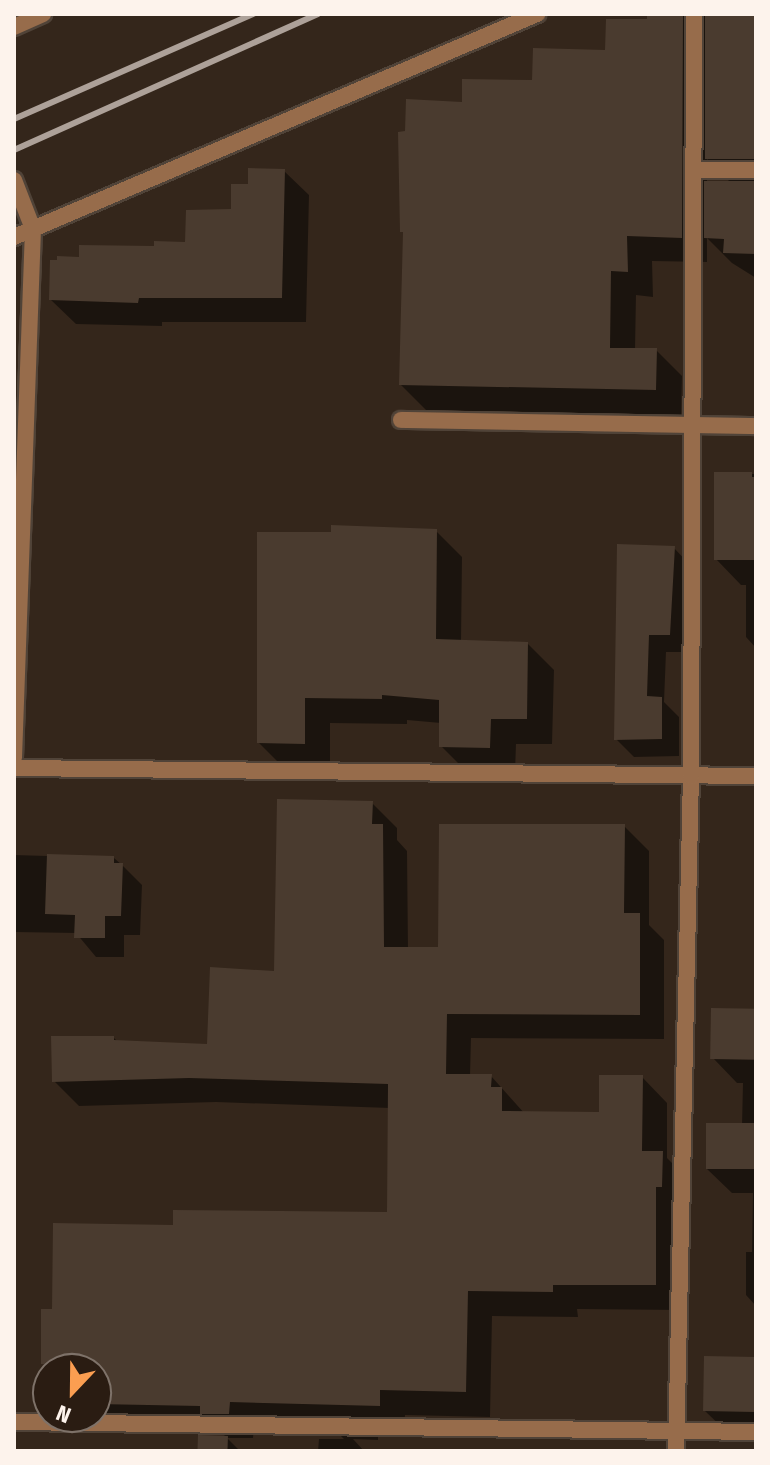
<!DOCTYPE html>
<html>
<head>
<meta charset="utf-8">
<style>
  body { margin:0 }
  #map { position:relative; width:770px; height:1465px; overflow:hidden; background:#34261b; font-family:"Fira Sans Condensed",sans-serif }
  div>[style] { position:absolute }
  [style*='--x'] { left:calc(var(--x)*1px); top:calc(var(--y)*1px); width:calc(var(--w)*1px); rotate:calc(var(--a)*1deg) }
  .shadow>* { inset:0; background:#0007 }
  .building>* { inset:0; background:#4a3b2f; transform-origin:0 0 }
  .roads { filter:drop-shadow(2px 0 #504338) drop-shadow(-2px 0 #504338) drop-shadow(0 2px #504338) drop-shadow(0 -2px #504338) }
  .street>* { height:16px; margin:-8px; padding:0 8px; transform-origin:8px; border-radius:8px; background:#976c4b }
  .rail>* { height:6px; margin:-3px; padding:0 3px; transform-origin:3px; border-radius:3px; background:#ada199 }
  span { translate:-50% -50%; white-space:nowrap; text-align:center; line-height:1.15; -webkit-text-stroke:6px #2a1c12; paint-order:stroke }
  .frame { position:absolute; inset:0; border:16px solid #fdf3ec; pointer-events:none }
  .north { position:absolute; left:32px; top:1353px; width:80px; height:80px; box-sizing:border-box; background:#2a1c12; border:2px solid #7e7269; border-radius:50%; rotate:202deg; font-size:22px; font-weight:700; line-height:32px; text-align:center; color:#fdf3ec }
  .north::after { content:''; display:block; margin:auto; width:28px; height:36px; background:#fb9e51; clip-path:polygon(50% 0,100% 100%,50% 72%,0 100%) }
</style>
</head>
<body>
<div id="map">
  <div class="shadow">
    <div style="clip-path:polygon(evenodd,649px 14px,756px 14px,756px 278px,732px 263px,707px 238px,707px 262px,652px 261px,653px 297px,636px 295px,635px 350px,656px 350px,682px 376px,681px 415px,426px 410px,401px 385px,464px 104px,534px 82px,607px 52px,649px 21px,649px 14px,707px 159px,731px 183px,707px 183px,707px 159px)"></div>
    <div style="clip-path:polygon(284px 171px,309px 195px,306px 322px,162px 322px,162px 326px,76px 324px,51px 300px,80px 259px,187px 244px,233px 211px,250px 186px)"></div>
    <div style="clip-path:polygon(716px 474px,756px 474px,756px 648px,746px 637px,746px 585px,741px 585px,716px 559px)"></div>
    <div style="clip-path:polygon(436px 531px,462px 557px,461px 642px,528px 644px,554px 670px,552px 744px,516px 744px,515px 773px,467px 772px,441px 746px,441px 723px,407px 720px,407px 724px,330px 723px,330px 769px,285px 769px,259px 743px)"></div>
    <div style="clip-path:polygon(674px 548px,691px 566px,687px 652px,666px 652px,664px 702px,679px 717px,679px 756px,634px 757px,616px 739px)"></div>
    <div style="clip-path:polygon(372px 803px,397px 828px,397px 840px,407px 851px,408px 949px,440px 949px,624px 826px,649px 851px,649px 925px,664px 940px,664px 1039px,471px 1038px,470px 1076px,491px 1076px,525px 1114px,601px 1114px,642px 1077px,667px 1103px,667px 1158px,687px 1178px,680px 1310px,577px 1309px,578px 1317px,492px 1316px,490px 1417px,405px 1415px,404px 1431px,378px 1430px,378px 1440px,353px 1439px,364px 1451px,318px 1451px,319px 1439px,344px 1439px,331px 1426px,254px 1426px,253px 1438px,227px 1438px,219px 1430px,96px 1417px,96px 1369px,49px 1369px,43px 1363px,54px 1311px,175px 1228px,389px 1214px,390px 1108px,216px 1102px,79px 1106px,54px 1081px,114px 1038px,118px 1042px,208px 1046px,276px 973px)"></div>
    <div style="clip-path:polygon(14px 855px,114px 858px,122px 865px,142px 885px,140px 935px,124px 935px,124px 957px,96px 957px,76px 933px,14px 932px)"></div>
    <div style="clip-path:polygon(756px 1011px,756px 1306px,746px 1295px,746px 1252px,752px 1252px,753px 1193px,732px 1193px,707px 1169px,742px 1125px,743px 1083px,737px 1083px,713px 1058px)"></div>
    <div style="clip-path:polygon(756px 1359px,756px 1435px,730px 1435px,705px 1411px)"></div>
    <div style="clip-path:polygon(227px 1438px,240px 1451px,199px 1451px)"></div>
  </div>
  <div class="building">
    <div style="clip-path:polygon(647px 14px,683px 14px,682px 238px,627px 236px,628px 272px,611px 271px,610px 348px,657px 348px,656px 390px,399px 385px,403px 232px,400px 232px,398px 132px,405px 131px,406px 99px,462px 102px,462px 79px,532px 80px,533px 48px,605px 50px,606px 19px,647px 19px)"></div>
    <div style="left:705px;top:14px;width:51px;height:145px"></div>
    <div style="clip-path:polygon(248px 168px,285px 169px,282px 298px,139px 298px,138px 303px,49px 300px,50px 260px,57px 260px,57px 256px,79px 257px,79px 245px,154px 246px,154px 241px,185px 242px,186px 210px,231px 209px,231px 184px,248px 184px)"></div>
    <div style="clip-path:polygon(704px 181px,756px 181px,756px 254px,723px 253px,724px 239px,704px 238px)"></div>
    <div style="clip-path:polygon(714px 472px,752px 472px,752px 477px,756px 477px,756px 560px,714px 560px)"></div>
    <div style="clip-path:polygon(331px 525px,437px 529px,436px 639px,528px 642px,527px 719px,491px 719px,490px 748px,439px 747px,439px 700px,382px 695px,382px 699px,305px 698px,305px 744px,257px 743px,257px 532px,331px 532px)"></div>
    <div style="clip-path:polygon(617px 544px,675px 546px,670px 635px,649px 635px,647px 696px,662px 697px,662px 739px,614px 740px)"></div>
    <div style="clip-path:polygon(277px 799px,373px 801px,372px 824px,383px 824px,384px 947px,438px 947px,439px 824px,625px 824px,624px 913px,640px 913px,640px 1015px,447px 1014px,446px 1074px,492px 1074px,491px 1087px,502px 1087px,502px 1111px,599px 1112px,599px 1075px,643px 1075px,642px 1151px,663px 1151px,662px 1187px,656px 1187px,656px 1285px,553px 1285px,553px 1292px,468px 1291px,466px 1392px,380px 1390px,380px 1406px,230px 1402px,229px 1414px,200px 1414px,200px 1406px,96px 1404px,96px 1365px,41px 1364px,41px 1309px,52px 1309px,53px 1223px,173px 1225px,173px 1210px,387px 1212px,388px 1084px,189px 1078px,52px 1082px,51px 1036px,114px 1036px,114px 1040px,207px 1044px,210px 967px,274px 971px)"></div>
    <div style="clip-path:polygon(47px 854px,114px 856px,114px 863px,123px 863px,121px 916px,105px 916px,105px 938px,74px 938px,75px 915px,45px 914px)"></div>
    <div style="left:711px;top:1008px;width:45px;height:51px;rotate:1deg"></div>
    <div style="left:706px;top:1123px;width:50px;height:46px"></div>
    <div style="left:704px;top:1356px;width:52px;height:55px;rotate:1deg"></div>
    <div style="left:198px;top:1435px;width:30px;height:16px;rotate:2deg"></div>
  </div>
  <div class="roads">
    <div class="street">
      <div style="--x:14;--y:27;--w:32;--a:-24"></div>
      <div style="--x:694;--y:170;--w:62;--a:0"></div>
      <div style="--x:14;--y:180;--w:53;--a:68.8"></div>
      <div style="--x:33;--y:229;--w:529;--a:92.06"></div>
      <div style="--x:14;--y:237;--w:569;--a:-23.09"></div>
      <div style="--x:401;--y:420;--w:355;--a:1"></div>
      <div style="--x:14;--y:768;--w:742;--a:0.62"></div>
      <div style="--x:14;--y:1422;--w:742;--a:0.77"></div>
      <div style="--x:676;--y:1451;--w:675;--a:-88.73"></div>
      <div style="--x:691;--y:776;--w:762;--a:-89.77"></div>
    </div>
  </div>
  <div class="rail">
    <div style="--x:14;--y:119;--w:261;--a:-23.7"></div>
    <div style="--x:14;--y:150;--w:333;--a:-24.1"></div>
  </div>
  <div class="frame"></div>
  <div class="north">N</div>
</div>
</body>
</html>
